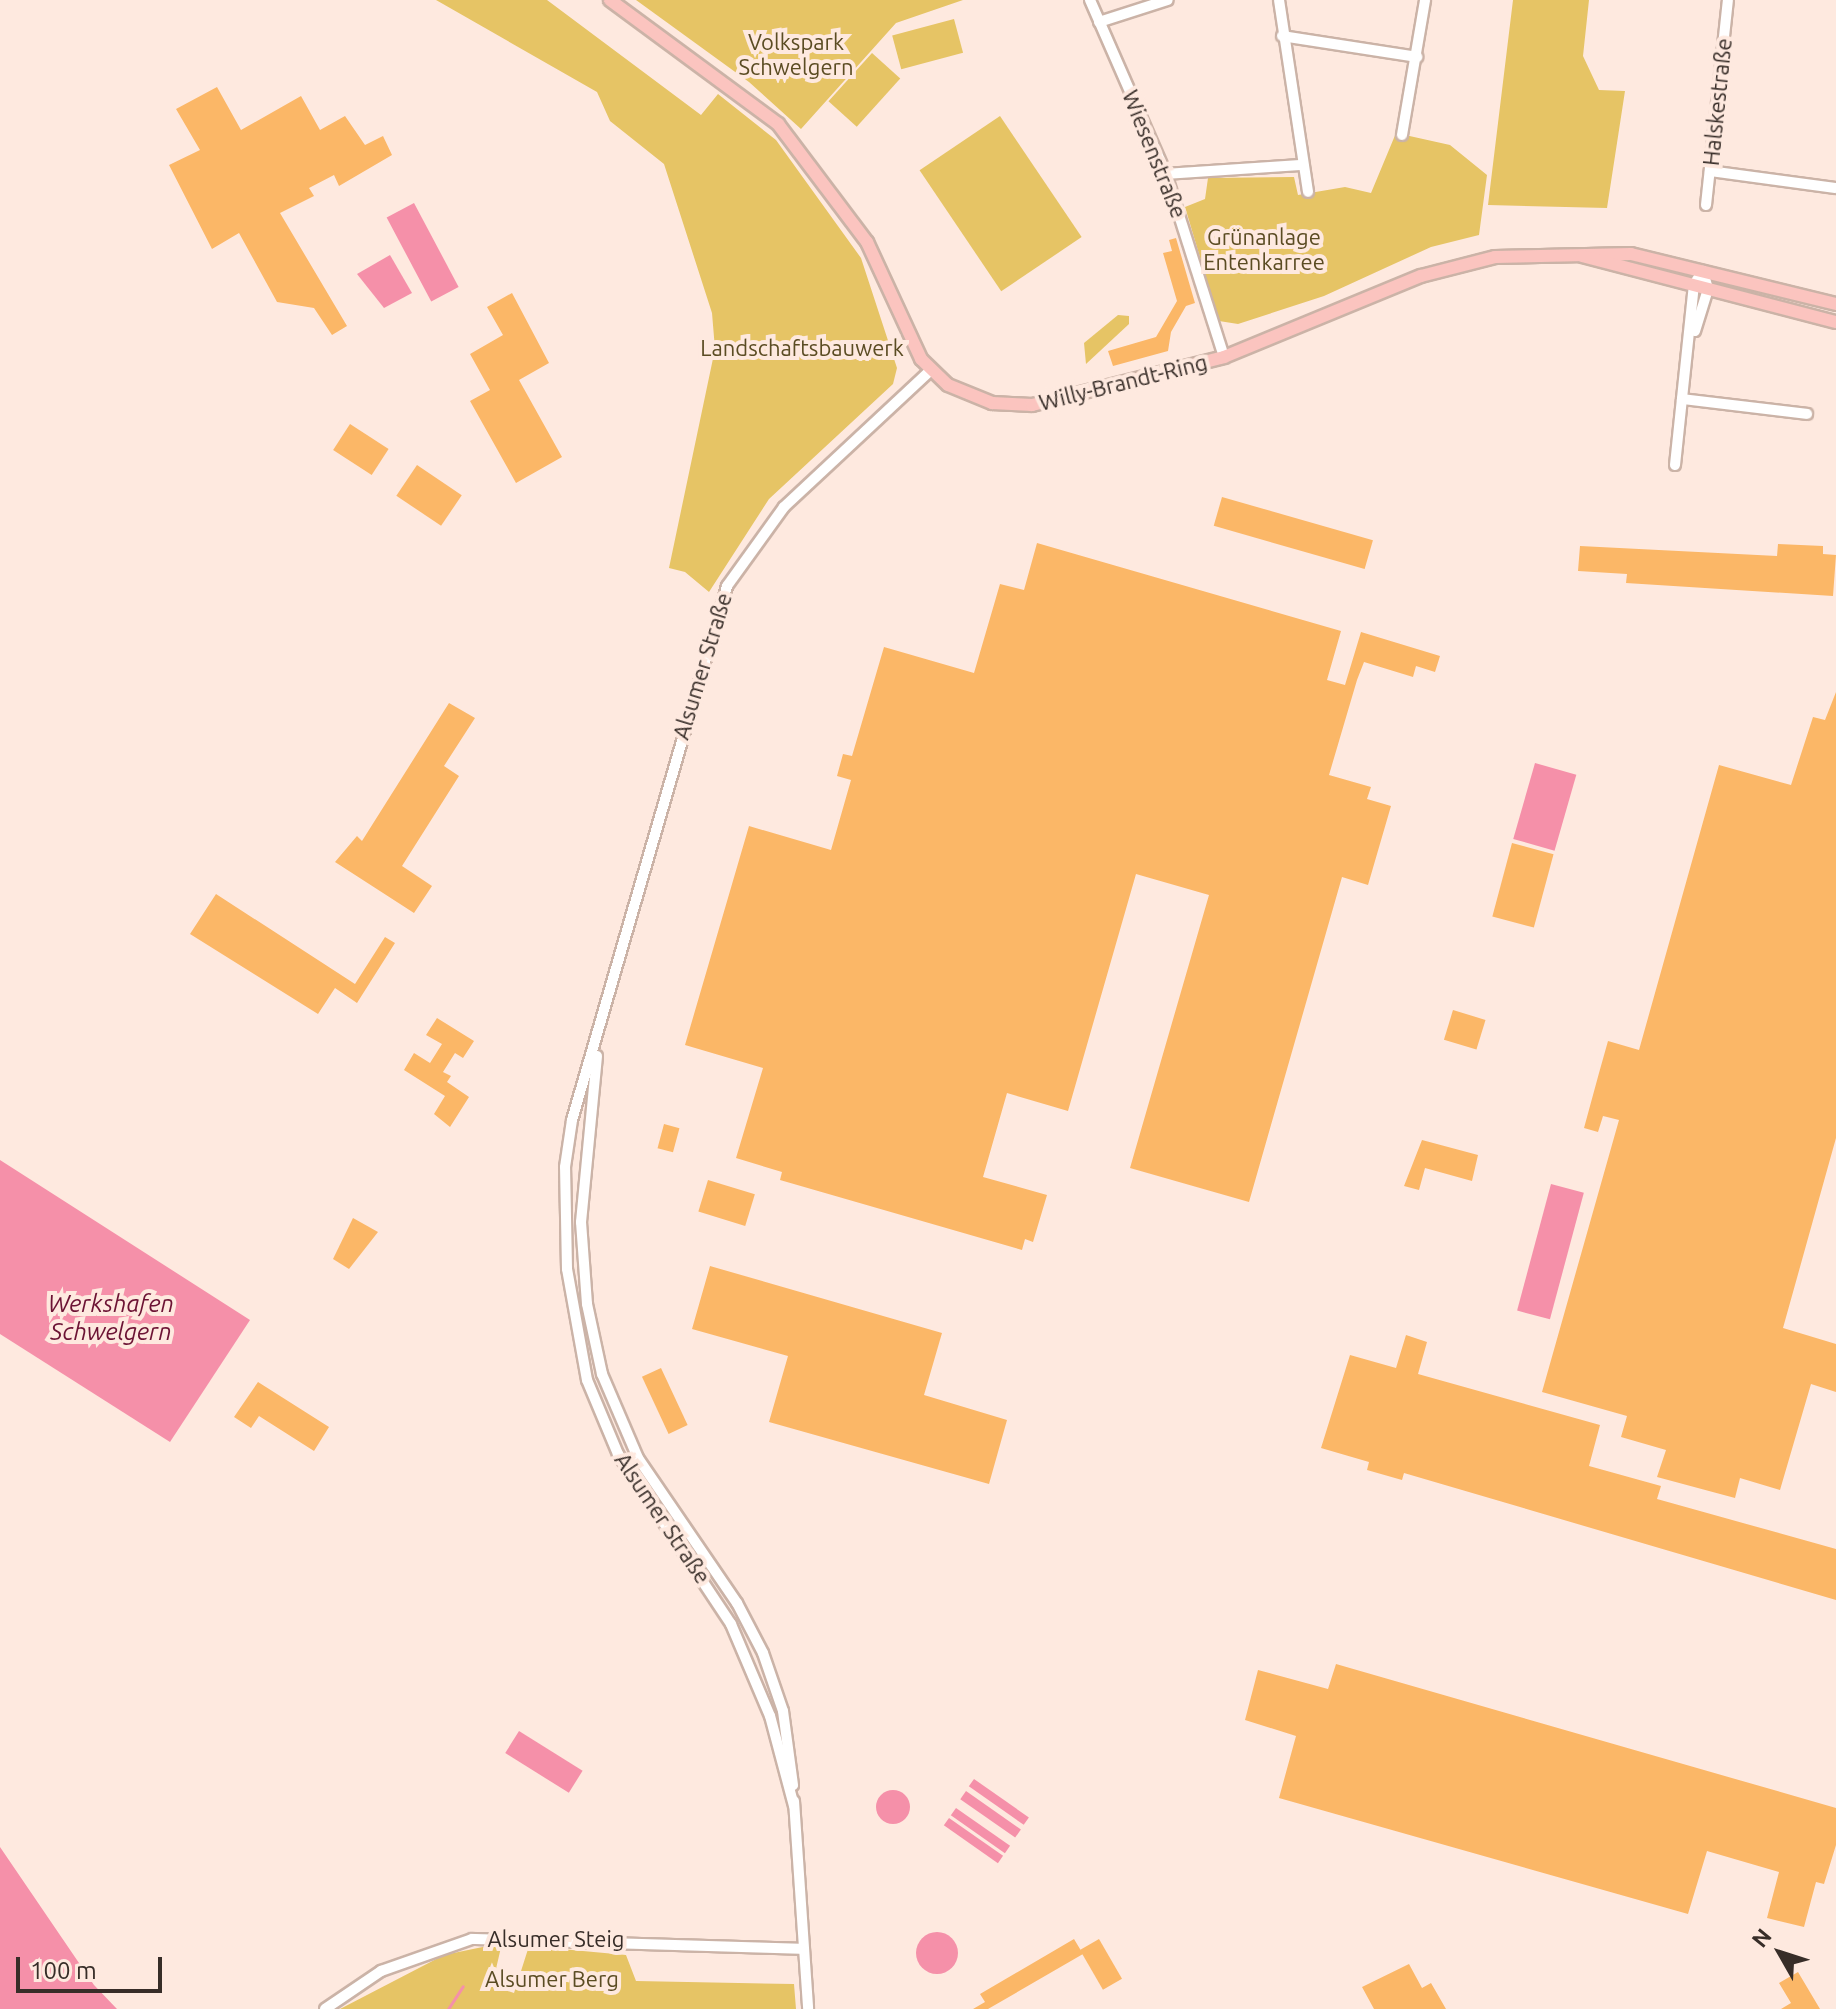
<!DOCTYPE html>
<html>
<head>
<meta charset="utf-8">
<style>
  body { margin:0 }
  #map { position:relative; width:1836px; height:2009px; overflow:hidden; background:#fee9df; font-family:Ubuntu,sans-serif }
  div>[style] { position:absolute }
  [style*='--x'] { left:calc(var(--x)*1px); top:calc(var(--y)*1px); width:calc(var(--w)*1px); rotate:calc(var(--a)*1deg) }
  .green>* { inset:0; background:#e6c465; transform-origin:0 0 }
  .water>* { inset:0; background:#f590a9; transform-origin:0 0 }
  .round { border-radius:50% }
  .stream>* { height:3px; margin:-1.5px; padding:0 1.5px; transform-origin:1.5px; border-radius:1.5px; background:#f590a9 }
  .building>* { inset:0; background:#fbb767; transform-origin:0 0 }
  .roads { filter:drop-shadow(2px 0 #cbb3a7) drop-shadow(-2px 0 #cbb3a7) drop-shadow(0 2px #cbb3a7) drop-shadow(0 -2px #cbb3a7) }
  .minor>* { height:10px; margin:-5px; padding:0 5px; transform-origin:5px; border-radius:5px; background:#fff }
  .major>* { height:12px; margin:-6px; padding:0 6px; transform-origin:6px; border-radius:6px; background:#fbc4bf }
  span { translate:-50% -50%; white-space:nowrap; text-align:center; line-height:1.15; -webkit-text-stroke:8px #fee9df; paint-order:stroke }
  .park-label { font-size:22px; color:#5b4c23 }
  .street-label { font-size:22px; color:#372d28 }
  .water-label { font-size:24px; color:#6c1334; font-style:italic }
  .north { position:absolute; left:1740px; top:1913px; width:80px; height:80px; -webkit-text-stroke:6px #fee9df; paint-order:stroke; rotate:309deg; font-size:22px; font-weight:700; line-height:32px; text-align:center; color:#372d28 }
  .north::after { content:''; display:block; margin:auto; width:28px; height:36px; background:#372d28; clip-path:polygon(50% 0,100% 100%,50% 72%,0 100%) }
  .scale { position:absolute; left:16px; top:1957px; width:146px; height:36px; box-sizing:border-box; border:4px solid #372d28; border-top:0; padding-left:10px; font-size:24px; line-height:28px; white-space:nowrap; color:#372d28; -webkit-text-stroke:6px #fee9df; paint-order:stroke }
</style>
</head>
<body>
<div id="map">
  <div class="green">
    <div style="clip-path:polygon(436px 0,547px 0,701px 115px,718px 94px,776px 140px,861px 258px,897px 368px,893px 384px,769px 499px,709px 592px,685px 572px,669px 568px,715px 349px,712px 313px,664px 164px,610px 121px,597px 92px)"></div>
    <div style="clip-path:polygon(636px 0,963px 0,896px 23px,801px 129px,749px 82px)"></div>
    <div style="clip-path:polygon(1513px 0,1589px 0,1583px 56px,1599px 90px,1625px 91px,1607px 208px,1488px 205px)"></div>
    <div style="left:954px;top:19px;width:35px;height:64px;rotate:75deg"></div>
    <div style="left:872px;top:53px;width:38px;height:65px;rotate:42deg"></div>
    <div style="left:1000px;top:116px;width:146px;height:97px;rotate:56deg"></div>
    <div style="clip-path:polygon(1396px 133px,1450px 145px,1487px 175px,1479px 235px,1431px 247px,1324px 296px,1238px 324px,1219px 321px,1185px 207px,1205px 199px,1208px 178px,1294px 177px,1298px 195px,1345px 187px,1371px 193px)"></div>
    <div style="clip-path:polygon(1118px 315px,1129px 316px,1129px 324px,1086px 364px,1084px 343px)"></div>
    <div style="clip-path:polygon(502px 1943px,492px 1986px,514px 1993px,529px 1946px,626px 1955px,636px 1981px,794px 1984px,796px 2009px,340px 2009px,444px 1955px)"></div>
  </div>
  <div class="water">
    <div style="left:414px;top:203px;width:95px;height:31px;rotate:62deg"></div>
    <div style="clip-path:polygon(390px 255px,412px 293px,384px 308px,357px 274px)"></div>
    <div style="left:1535px;top:763px;width:43px;height:79px;rotate:16deg"></div>
    <div style="clip-path:polygon(0 1160px,250px 1320px,170px 1442px,0 1334px)"></div>
    <div style="left:1551px;top:1184px;width:34px;height:131px;rotate:15deg"></div>
    <div style="left:519px;top:1731px;width:75px;height:26px;rotate:32deg"></div>
    <div style="left:974px;top:1779px;width:67px;height:9px;rotate:35deg"></div>
    <div class="round" style="left:876px;top:1790px;width:34px;height:34px"></div>
    <div style="left:966px;top:1791px;width:67px;height:10px;rotate:35deg"></div>
    <div style="left:956px;top:1808px;width:66px;height:9px;rotate:35deg"></div>
    <div style="left:949px;top:1818px;width:66px;height:9px;rotate:35deg"></div>
    <div style="clip-path:polygon(0 1847px,94px 1985px,117px 2009px,0 2009px)"></div>
    <div class="round" style="left:916px;top:1932px;width:42px;height:42px"></div>
  </div>
  <div class="stream">
    <div style="--x:448;--y:2009;--w:27;--a:-57"></div>
  </div>
  <div class="building">
    <div style="clip-path:polygon(217px 87px,241px 130px,301px 96px,320px 130px,345px 116px,365px 145px,383px 136px,392px 155px,339px 186px,334px 175px,309px 188px,314px 196px,280px 213px,347px 326px,332px 335px,314px 308px,277px 302px,239px 233px,212px 249px,169px 165px,200px 150px,176px 109px)"></div>
    <div style="clip-path:polygon(1176px 238px,1195px 303px,1186px 306px,1171px 332px,1168px 351px,1113px 366px,1108px 351px,1156px 337px,1177px 301px,1163px 253px,1172px 251px,1169px 240px)"></div>
    <div style="clip-path:polygon(512px 293px,549px 363px,519px 380px,562px 457px,516px 483px,470px 401px,490px 390px,470px 354px,503px 335px,487px 307px)"></div>
    <div style="left:350px;top:424px;width:46px;height:31px;rotate:33deg"></div>
    <div style="left:417px;top:465px;width:54px;height:37px;rotate:34deg"></div>
    <div style="left:1222px;top:497px;width:157px;height:30px;rotate:16deg"></div>
    <div style="clip-path:polygon(1037px 543px,1341px 631px,1327px 680px,1345px 685px,1361px 632px,1440px 656px,1435px 672px,1416px 666px,1413px 677px,1364px 662px,1357px 680px,1329px 775px,1371px 787px,1367px 799px,1391px 806px,1368px 885px,1342px 877px,1249px 1202px,1130px 1168px,1209px 895px,1136px 874px,1068px 1111px,1007px 1093px,983px 1177px,1047px 1195px,1033px 1242px,1025px 1239px,1022px 1250px,780px 1180px,782px 1172px,736px 1158px,763px 1068px,685px 1045px,749px 826px,831px 850px,851px 780px,837px 776px,843px 754px,852px 756px,884px 647px,974px 673px,1000px 584px,1024px 590px)"></div>
    <div style="clip-path:polygon(1778px 544px,1823px 546px,1823px 554px,1836px 555px,1833px 596px,1626px 583px,1627px 574px,1578px 571px,1580px 546px,1777px 556px)"></div>
    <div style="clip-path:polygon(1836px 692px,1836px 1138px,1783px 1328px,1836px 1344px,1836px 1392px,1811px 1384px,1780px 1490px,1740px 1478px,1735px 1498px,1657px 1477px,1666px 1450px,1621px 1437px,1627px 1416px,1542px 1392px,1619px 1120px,1603px 1116px,1598px 1132px,1584px 1128px,1599px 1073px,1608px 1041px,1639px 1050px,1719px 765px,1791px 785px,1813px 717px,1825px 720px)"></div>
    <div style="clip-path:polygon(449px 703px,475px 718px,444px 766px,459px 776px,402px 866px,432px 886px,414px 913px,335px 862px,357px 836px,362px 841px)"></div>
    <div style="left:1512px;top:843px;width:43px;height:76px;rotate:15deg"></div>
    <div style="clip-path:polygon(216px 894px,355px 984px,385px 937px,395px 943px,357px 1003px,335px 988px,318px 1014px,190px 934px)"></div>
    <div style="left:1453px;top:1010px;width:34px;height:31px;rotate:17deg"></div>
    <div style="clip-path:polygon(437px 1018px,474px 1041px,463px 1058px,455px 1053px,443px 1072px,451px 1076px,447px 1082px,469px 1097px,450px 1127px,434px 1114px,445px 1096px,404px 1070px,414px 1053px,430px 1063px,442px 1044px,426px 1035px)"></div>
    <div style="left:664px;top:1124px;width:16px;height:25px;rotate:15deg"></div>
    <div style="clip-path:polygon(1422px 1140px,1478px 1155px,1472px 1181px,1425px 1168px,1419px 1190px,1404px 1186px)"></div>
    <div style="left:708px;top:1180px;width:49px;height:33px;rotate:17deg"></div>
    <div style="clip-path:polygon(353px 1218px,378px 1232px,349px 1269px,333px 1259px)"></div>
    <div style="clip-path:polygon(710px 1266px,942px 1333px,924px 1395px,1007px 1420px,989px 1484px,769px 1422px,788px 1356px,692px 1329px)"></div>
    <div style="clip-path:polygon(1406px 1335px,1427px 1342px,1418px 1374px,1600px 1425px,1589px 1466px,1661px 1486px,1657px 1499px,1836px 1549px,1836px 1600px,1404px 1473px,1402px 1480px,1367px 1470px,1369px 1462px,1321px 1448px,1350px 1355px,1396px 1368px)"></div>
    <div style="left:661px;top:1368px;width:63px;height:21px;rotate:65deg"></div>
    <div style="clip-path:polygon(258px 1382px,329px 1427px,314px 1451px,259px 1416px,251px 1428px,234px 1417px)"></div>
    <div style="clip-path:polygon(1336px 1664px,1836px 1808px,1836px 1845px,1824px 1884px,1816px 1882px,1804px 1927px,1767px 1918px,1779px 1872px,1707px 1851px,1688px 1914px,1279px 1798px,1296px 1736px,1245px 1720px,1258px 1670px,1328px 1689px)"></div>
    <div style="clip-path:polygon(1074px 1939px,1083px 1954px,988px 2009px,973px 2009px,985px 2002px,980px 1994px)"></div>
    <div style="left:1099px;top:1939px;width:46px;height:22px;rotate:60deg"></div>
    <div style="clip-path:polygon(1409px 1964px,1422px 1988px,1431px 1983px,1446px 2009px,1374px 2009px,1362px 1987px)"></div>
    <div style="clip-path:polygon(1798px 1972px,1820px 2009px,1781px 2009px,1791px 2003px,1779px 1983px)"></div>
  </div>
  <div class="roads">
    <div class="minor">
      <div style="--x:1090;--y:0;--w:190;--a:66.4"></div>
      <div style="--x:1166;--y:174;--w:192;--a:72.4"></div>
      <div style="--x:1279;--y:0;--w:194;--a:81.4"></div>
      <div style="--x:1099;--y:22;--w:72;--a:-17.7"></div>
      <div style="--x:1282;--y:36;--w:137;--a:8.8"></div>
      <div style="--x:1402;--y:135;--w:137;--a:-80.3"></div>
      <div style="--x:1710;--y:171;--w:127;--a:7.7"></div>
      <div style="--x:1166;--y:174;--w:137;--a:-3.8"></div>
      <div style="--x:1706;--y:205;--w:206;--a:-83.9"></div>
      <div style="--x:1695;--y:331;--w:44;--a:-72.8"></div>
      <div style="--x:1708;--y:289;--w:19;--a:-106"></div>
      <div style="--x:1682;--y:399;--w:126;--a:6.8"></div>
      <div style="--x:1675;--y:465;--w:182;--a:-84"></div>
      <div style="--x:1694;--y:284;--w:16;--a:-55"></div>
      <div style="--x:597;--y:1056;--w:167;--a:95.5"></div>
      <div style="--x:581;--y:1222;--w:82;--a:85.8"></div>
      <div style="--x:587;--y:1304;--w:72;--a:77.9"></div>
      <div style="--x:602;--y:1374;--w:91;--a:66.8"></div>
      <div style="--x:638;--y:1458;--w:176;--a:55.7"></div>
      <div style="--x:737;--y:1603;--w:56;--a:62.5"></div>
      <div style="--x:763;--y:1653;--w:61;--a:71"></div>
      <div style="--x:783;--y:1711;--w:75;--a:82.3"></div>
      <div style="--x:794;--y:1801;--w:208;--a:86.1"></div>
      <div style="--x:794;--y:1806;--w:93;--a:-104.9"></div>
      <div style="--x:770;--y:1716;--w:100;--a:-113"></div>
      <div style="--x:731;--y:1624;--w:204;--a:-123.6"></div>
      <div style="--x:618;--y:1454;--w:80;--a:-112.7"></div>
      <div style="--x:587;--y:1380;--w:113;--a:-100.2"></div>
      <div style="--x:567;--y:1269;--w:102;--a:-91.1"></div>
      <div style="--x:565;--y:1167;--w:48;--a:-81.5"></div>
      <div style="--x:572;--y:1120;--w:556;--a:-73.81"></div>
      <div style="--x:727;--y:586;--w:97;--a:-54.2"></div>
      <div style="--x:784;--y:507;--w:201;--a:-43"></div>
      <div style="--x:325;--y:2009;--w:68;--a:-34.2"></div>
      <div style="--x:381;--y:1971;--w:96;--a:-19.4"></div>
      <div style="--x:472;--y:1939;--w:331;--a:1.7"></div>
    </div>
    <div class="major">
      <div style="--x:610;--y:0;--w:209;--a:36.4"></div>
      <div style="--x:778;--y:124;--w:148;--a:53"></div>
      <div style="--x:867;--y:242;--w:129;--a:65.2"></div>
      <div style="--x:921;--y:359;--w:37;--a:44"></div>
      <div style="--x:948;--y:385;--w:48;--a:22.2"></div>
      <div style="--x:992;--y:403;--w:40;--a:2.9"></div>
      <div style="--x:1032;--y:405;--w:198;--a:-14"></div>
      <div style="--x:1224;--y:357;--w:213;--a:-22.4"></div>
      <div style="--x:1421;--y:276;--w:76;--a:-14.4"></div>
      <div style="--x:1495;--y:257;--w:136;--a:-1.3"></div>
      <div style="--x:1631;--y:254;--w:211;--a:13.7"></div>
      <div style="--x:1582;--y:256;--w:262;--a:14.6"></div>
    </div>
  </div>
  <div class="park-label">
    <span style="left:796px;top:54px">Volkspark<br>Schwelgern</span>
    <span style="left:1264px;top:249px">Grünanlage<br>Entenkarree</span>
    <span style="left:802px;top:348px">Landschaftsbauwerk</span>
    <span style="left:552px;top:1979px">Alsumer Berg</span>
  </div>
  <div class="street-label">
    <span style="left:1717px;top:102px;rotate:-84deg">Halskestraße</span>
    <span style="left:1155px;top:154px;rotate:68deg">Wiesenstraße</span>
    <span style="left:1123px;top:382px;rotate:-14deg">Willy-Brandt-Ring</span>
    <span style="left:702px;top:666px;rotate:-73deg">Alsumer Straße</span>
    <span style="left:663px;top:1518px;rotate:56deg">Alsumer Straße</span>
    <span style="left:556px;top:1939px">Alsumer Steig</span>
  </div>
  <div class="water-label">
    <span style="left:111px;top:1318px">Werkshafen<br>Schwelgern</span>
  </div>
  <div class="north">N</div>
  <div class="scale">100 m</div>
</div>
</body>
</html>
